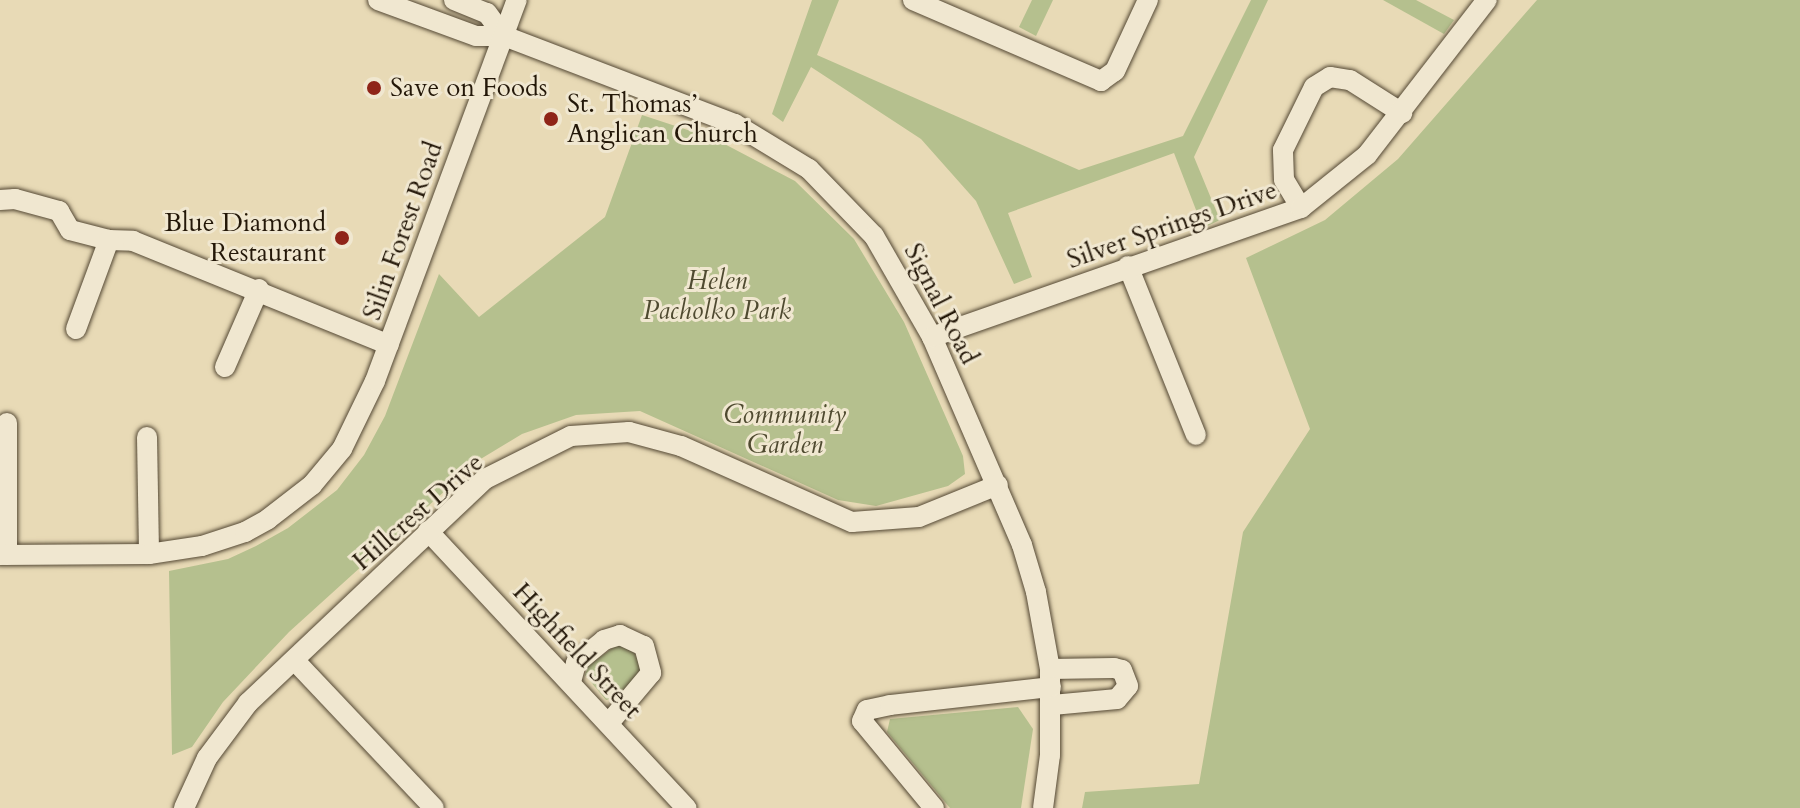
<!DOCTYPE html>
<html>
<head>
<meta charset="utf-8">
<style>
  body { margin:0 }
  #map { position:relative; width:1800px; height:808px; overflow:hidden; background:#e8dab6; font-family:Cardo,serif }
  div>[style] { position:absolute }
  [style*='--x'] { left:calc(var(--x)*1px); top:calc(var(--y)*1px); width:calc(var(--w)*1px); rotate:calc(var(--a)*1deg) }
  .green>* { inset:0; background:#b5c08e }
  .roads { filter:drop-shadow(0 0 2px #544834) drop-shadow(0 0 2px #544834) }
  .minor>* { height:20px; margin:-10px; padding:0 10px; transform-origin:10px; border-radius:10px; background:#f0e7d0 }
  .dots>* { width:22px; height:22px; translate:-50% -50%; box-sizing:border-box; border:4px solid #f0e7d0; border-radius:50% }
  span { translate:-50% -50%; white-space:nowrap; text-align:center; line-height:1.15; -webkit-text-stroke:6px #f0e7d0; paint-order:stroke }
  .poi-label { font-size:26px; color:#231708 }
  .left { translate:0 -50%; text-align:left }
  .right { translate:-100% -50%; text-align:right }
  .street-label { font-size:26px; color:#231708 }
  .park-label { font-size:26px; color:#4f4a30; font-style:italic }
</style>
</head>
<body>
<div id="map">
  <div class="green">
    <i style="clip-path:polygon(812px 0,839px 0,817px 55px,1079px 170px,1183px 136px,1251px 0,1268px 0,1194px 157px,1220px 220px,1203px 228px,1174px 153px,1008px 213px,1032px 277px,1014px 284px,976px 201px,921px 139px,811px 67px,783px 122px,772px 114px)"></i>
    <i style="clip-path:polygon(1032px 0,1053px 0,1036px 36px,1019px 27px)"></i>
    <i style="clip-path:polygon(1383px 0,1416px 0,1454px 20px,1444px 34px)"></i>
    <i style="clip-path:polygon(1537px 0,1800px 0,1800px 808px,1082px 808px,1085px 792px,1199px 784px,1243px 532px,1310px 429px,1246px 258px,1325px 220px,1398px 159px)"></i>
    <i style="clip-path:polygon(642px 115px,715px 139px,795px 181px,854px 239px,904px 322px,963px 456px,965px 474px,948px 486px,876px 506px,838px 500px,640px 411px,576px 415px,522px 434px,479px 460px,289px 632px,223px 702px,192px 747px,172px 755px,169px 571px,228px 559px,256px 546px,288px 528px,337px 490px,364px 455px,385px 416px,439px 274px,479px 317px,605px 217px)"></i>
    <i style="clip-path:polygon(618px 644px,633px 651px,643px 670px,618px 697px,606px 700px,585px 675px,588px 666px)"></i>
    <i style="clip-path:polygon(1018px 707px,1033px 729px,1021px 808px,950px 808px,887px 732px,890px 719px)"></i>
  </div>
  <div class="roads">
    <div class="minor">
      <i style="--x:378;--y:0;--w:104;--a:20.2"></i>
      <i style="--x:476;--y:36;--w:28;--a:0"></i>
      <i style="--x:504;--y:36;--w:247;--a:20.9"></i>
      <i style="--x:735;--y:124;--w:87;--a:31.3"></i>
      <i style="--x:809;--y:169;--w:93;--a:45.9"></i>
      <i style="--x:874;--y:236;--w:116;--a:60.1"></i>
      <i style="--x:932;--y:337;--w:227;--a:66.6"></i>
      <i style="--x:1022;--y:545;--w:49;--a:73.4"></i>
      <i style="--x:1036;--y:592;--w:78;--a:79.7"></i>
      <i style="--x:1050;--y:669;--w:86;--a:90"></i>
      <i style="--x:1050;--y:755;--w:53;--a:97.5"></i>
      <i style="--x:454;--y:0;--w:35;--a:22"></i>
      <i style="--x:487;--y:13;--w:29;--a:54"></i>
      <i style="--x:913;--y:0;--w:205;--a:23.3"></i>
      <i style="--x:1101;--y:81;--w:17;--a:-36"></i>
      <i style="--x:1115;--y:71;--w:78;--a:-65.1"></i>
      <i style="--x:0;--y:200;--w:15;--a:-4"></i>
      <i style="--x:15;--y:199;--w:46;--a:15.3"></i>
      <i style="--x:59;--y:211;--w:22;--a:60"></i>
      <i style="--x:70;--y:230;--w:40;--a:14.4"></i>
      <i style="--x:109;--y:240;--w:24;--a:2"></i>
      <i style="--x:133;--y:241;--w:276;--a:22.1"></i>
      <i style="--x:1301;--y:208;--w:33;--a:-121"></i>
      <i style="--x:1284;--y:180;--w:30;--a:-92"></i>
      <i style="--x:1283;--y:150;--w:70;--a:-63.8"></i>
      <i style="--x:1314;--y:87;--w:19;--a:-32"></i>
      <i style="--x:1330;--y:77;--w:20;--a:9"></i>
      <i style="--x:1350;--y:80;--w:62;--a:32.4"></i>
      <i style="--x:1128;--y:266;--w:182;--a:68.1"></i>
      <i style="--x:76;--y:329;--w:95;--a:-69.7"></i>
      <i style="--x:932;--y:337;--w:391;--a:-19.3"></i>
      <i style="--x:1301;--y:208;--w:85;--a:-38.8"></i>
      <i style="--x:1367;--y:155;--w:196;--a:-52.3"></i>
      <i style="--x:225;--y:367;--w:85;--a:-66.4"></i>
      <i style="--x:7;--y:423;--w:132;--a:90"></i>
      <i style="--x:147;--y:437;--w:117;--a:89"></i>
      <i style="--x:428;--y:531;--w:379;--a:47"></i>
      <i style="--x:0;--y:555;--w:149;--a:-0.4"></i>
      <i style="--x:149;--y:554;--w:54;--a:-8.6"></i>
      <i style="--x:202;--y:546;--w:45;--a:-18"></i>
      <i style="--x:245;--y:532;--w:26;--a:-29"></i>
      <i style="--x:268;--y:519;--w:56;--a:-37.7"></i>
      <i style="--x:312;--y:485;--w:47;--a:-50.2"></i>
      <i style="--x:342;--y:449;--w:76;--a:-64.1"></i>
      <i style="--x:375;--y:381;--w:407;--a:-69.6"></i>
      <i style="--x:295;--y:661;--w:202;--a:46.6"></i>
      <i style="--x:1050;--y:669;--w:64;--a:-0.9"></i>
      <i style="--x:1114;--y:668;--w:8;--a:14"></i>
      <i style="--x:1122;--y:670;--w:17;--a:69"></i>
      <i style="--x:1128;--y:686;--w:17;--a:130"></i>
      <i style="--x:1117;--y:699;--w:65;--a:174.7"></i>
      <i style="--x:571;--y:682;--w:20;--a:-75"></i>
      <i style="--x:576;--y:663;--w:36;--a:-39"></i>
      <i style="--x:604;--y:640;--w:17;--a:-17"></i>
      <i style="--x:620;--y:635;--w:26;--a:25"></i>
      <i style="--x:644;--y:646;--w:28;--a:75"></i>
      <i style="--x:651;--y:673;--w:65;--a:130"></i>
      <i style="--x:184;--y:808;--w:55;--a:-65.3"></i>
      <i style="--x:207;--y:758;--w:69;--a:-53.3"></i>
      <i style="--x:248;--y:703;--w:326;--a:-43.4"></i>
      <i style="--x:485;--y:479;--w:96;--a:-26.6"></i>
      <i style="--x:571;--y:436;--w:58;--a:-3.9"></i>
      <i style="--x:629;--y:432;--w:54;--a:15.1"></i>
      <i style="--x:681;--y:446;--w:187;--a:24"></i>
      <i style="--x:852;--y:522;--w:67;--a:-4.3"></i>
      <i style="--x:919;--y:517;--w:85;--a:-22.1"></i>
      <i style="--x:934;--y:808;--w:113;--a:-129.6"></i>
      <i style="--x:862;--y:721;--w:12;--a:-66"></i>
      <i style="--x:867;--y:710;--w:24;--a:-12"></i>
      <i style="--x:890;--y:705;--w:162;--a:-6.4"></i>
    </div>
  </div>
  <div class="dots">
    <i style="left:374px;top:88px;background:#8f2418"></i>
    <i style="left:551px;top:119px;background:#8f2418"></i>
    <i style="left:342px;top:238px;background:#8f2418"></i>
  </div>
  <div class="poi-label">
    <span class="left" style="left:390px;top:88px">Save on Foods</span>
    <span class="left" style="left:567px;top:119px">St. Thomas’<br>Anglican Church</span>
    <span class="right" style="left:326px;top:238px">Blue Diamond<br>Restaurant</span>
  </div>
  <div class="street-label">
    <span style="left:1172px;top:225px;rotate:-19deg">Silver Springs Drive</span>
    <span style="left:403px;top:231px;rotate:-70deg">Silin Forest Road</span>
    <span style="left:941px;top:304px;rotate:63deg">Signal Road</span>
    <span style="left:418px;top:512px;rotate:-41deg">Hillcrest Drive</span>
    <span style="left:577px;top:651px;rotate:47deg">Highfield Street</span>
  </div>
  <div class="park-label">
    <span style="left:717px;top:296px">Helen<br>Pacholko Park</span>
    <span style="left:785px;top:430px">Community<br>Garden</span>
  </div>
</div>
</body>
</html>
